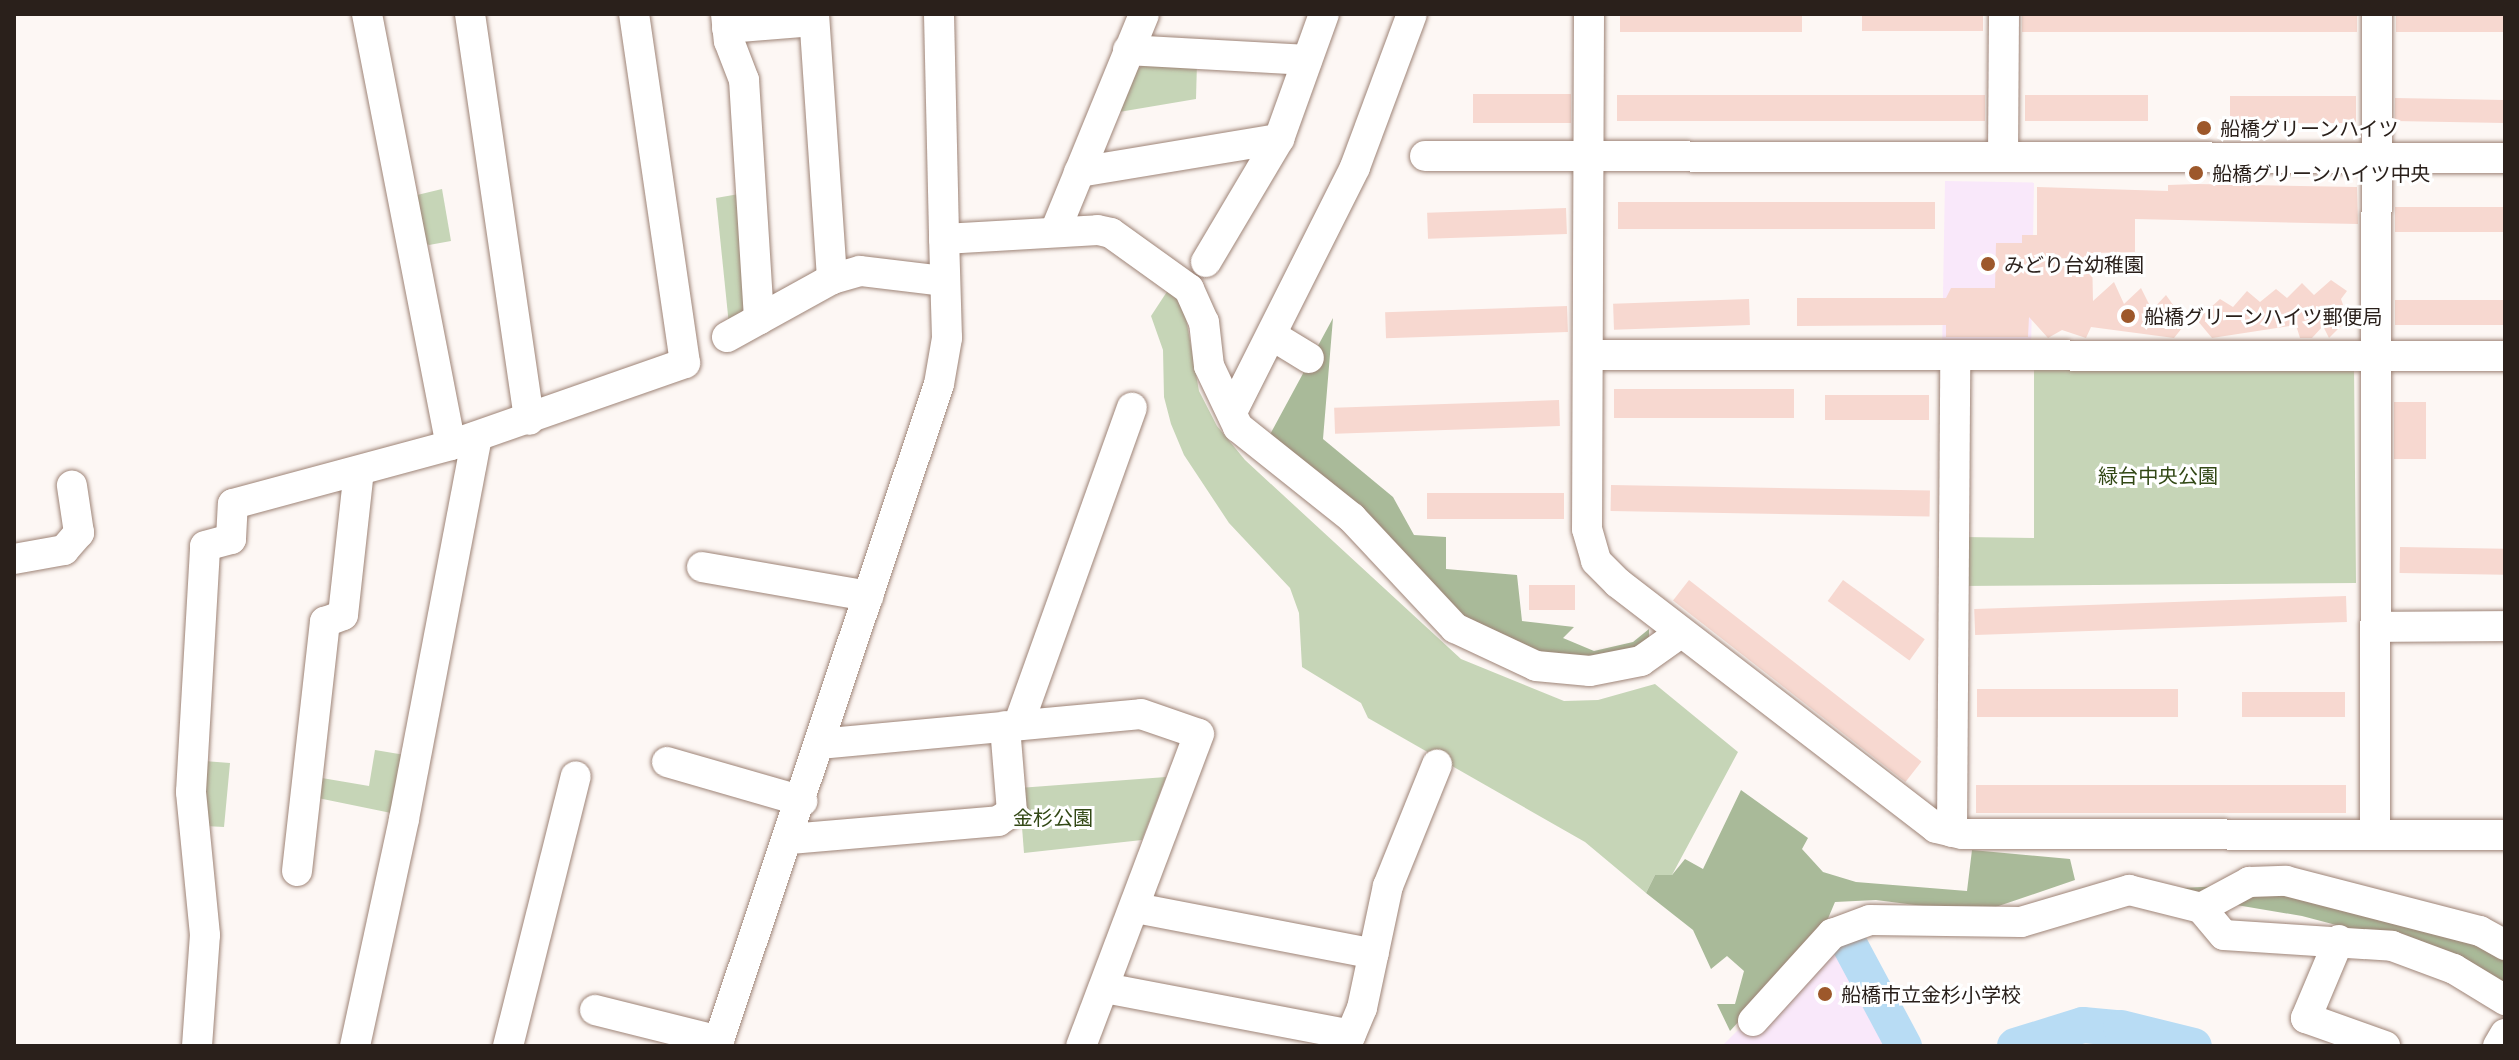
<!DOCTYPE html>
<html>
<head>
<meta charset="utf-8">
<style>
  body { margin:0 }
  #map { position:relative; width:2519px; height:1060px; overflow:hidden; background:#fdf7f4; font-family:Commissioner,"Noto Sans JP",sans-serif }
  div>[style] { position:absolute }
  [style*='--x'] { left:calc(var(--x)*1px); top:calc(var(--y)*1px); width:calc(var(--w)*1px); rotate:calc(var(--a)*1deg) }
  .education>* { inset:0; background:#f9e8fa; transform-origin:0 0 }
  .green>* { inset:0; background:#c6d5b7 }
  .forest>* { inset:0; background:#a9ba99 }
  .river>* { height:36px; margin:-18px; padding:0 18px; transform-origin:18px; border-radius:18px; background:#b8dcf4 }
  .building>* { inset:0; background:#f7d8d0; transform-origin:0 0 }
  .roads { filter:drop-shadow(0 0 2px #9e8477) drop-shadow(0 0 2px #9e8477) }
  .minor>* { height:30px; margin:-15px; padding:0 15px; transform-origin:15px; border-radius:15px; background:#fff }
  .dots>* { width:22px; height:22px; translate:-50% -50%; box-sizing:border-box; border:4px solid #fff; border-radius:50% }
  span { translate:-50% -50%; white-space:nowrap; text-align:center; line-height:1.15; -webkit-text-stroke:6px #fff; paint-order:stroke }
  .poi-label { font-size:20px; color:#2a201b }
  .left { translate:0 -50%; text-align:left }
  .park-label { font-size:20px; color:#324815 }
  .frame { position:absolute; inset:0; border:16px solid #2a201b; pointer-events:none }
</style>
</head>
<body>
<div id="map">
  <div class="education">
    <i style="left:1945px;top:181px;width:89px;height:165px;rotate:1deg"></i>
    <i style="clip-path:polygon(1840px 940px,1892px 1046px,1722px 1046px,1746px 1022px)"></i>
  </div>
  <div class="green">
    <i style="clip-path:polygon(1150px 59px,1197px 62px,1196px 99px,1119px 112px,1138px 69px)"></i>
    <i style="clip-path:polygon(442px 189px,451px 241px,429px 245px,421px 240px,413px 196px)"></i>
    <i style="clip-path:polygon(739px 194px,752px 306px,729px 325px,716px 198px)"></i>
    <i style="clip-path:polygon(1172px 284px,1184px 307px,1199px 391px,1217px 426px,1245px 460px,1461px 659px,1564px 701px,1598px 700px,1655px 684px,1738px 752px,1672px 875px,1655px 875px,1646px 893px,1585px 842px,1368px 718px,1361px 703px,1302px 667px,1299px 613px,1290px 588px,1229px 523px,1184px 455px,1171px 424px,1164px 397px,1163px 350px,1151px 316px)"></i>
    <i style="clip-path:polygon(2354px 364px,2356px 583px,1960px 586px,1963px 537px,2034px 538px,2034px 365px)"></i>
    <i style="clip-path:polygon(375px 750px,405px 755px,396px 814px,313px 797px,316px 777px,369px 786px)"></i>
    <i style="clip-path:polygon(204px 761px,230px 763px,224px 827px,205px 826px)"></i>
    <i style="clip-path:polygon(1166px 777px,1142px 840px,1024px 853px,1019px 788px)"></i>
  </div>
  <div class="forest">
    <i style="clip-path:polygon(1333px 318px,1323px 439px,1393px 497px,1414px 535px,1446px 537px,1446px 569px,1517px 575px,1522px 621px,1574px 627px,1563px 638px,1594px 651px,1633px 642px,1649px 629px,1649px 640px,1634px 655px,1569px 666px,1463px 619px,1267px 440px)"></i>
    <i style="clip-path:polygon(1741px 790px,1808px 838px,1802px 849px,1823px 872px,1856px 882px,1967px 891px,1972px 850px,2070px 859px,2075px 880px,1978px 913px,1876px 900px,1835px 902px,1824px 928px,1730px 1031px,1717px 1004px,1735px 1004px,1744px 971px,1727px 956px,1711px 969px,1693px 930px,1646px 893px,1655px 875px,1672px 875px,1685px 859px,1703px 869px)"></i>
    <i style="clip-path:polygon(2222px 886px,2283px 888px,2478px 941px,2505px 959px,2505px 990px,2393px 940px,2302px 916px,2201px 899px,2080px 893px)"></i>
  </div>
  <div class="river">
    <i style="--x:1846;--y:938;--w:123;--a:61.8"></i>
    <i style="--x:2015;--y:1046;--w:71;--a:-17.2"></i>
    <i style="--x:2083;--y:1025;--w:38;--a:5"></i>
    <i style="--x:2121;--y:1028;--w:75;--a:13.9"></i>
  </div>
  <div class="building">
    <i style="left:1620px;top:14px;width:182px;height:18px"></i>
    <i style="left:1862px;top:14px;width:121px;height:17px"></i>
    <i style="left:2022px;top:14px;width:335px;height:18px"></i>
    <i style="left:2396px;top:14px;width:109px;height:18px"></i>
    <i style="left:1473px;top:94px;width:98px;height:29px"></i>
    <i style="left:1985px;top:95px;width:26px;height:368px;rotate:90deg"></i>
    <i style="left:2025px;top:95px;width:123px;height:26px"></i>
    <i style="left:2230px;top:96px;width:126px;height:27px"></i>
    <i style="left:2395px;top:98px;width:110px;height:23px;rotate:1deg"></i>
    <i style="clip-path:polygon(2197px 184px,2357px 187px,2358px 224px,2135px 219px,2135px 252px,2092px 253px,2093px 301px,2114px 282px,2124px 304px,2141px 288px,2152px 310px,2166px 295px,2186px 323px,2174px 338px,2091px 327px,2086px 338px,2062px 330px,2048px 338px,2029px 317px,2028px 337px,1946px 337px,1946px 325px,1797px 326px,1797px 298px,1946px 298px,1951px 288px,1995px 288px,1996px 243px,2022px 243px,2022px 235px,2037px 235px,2037px 187px,2168px 191px,2168px 185px)"></i>
    <i style="left:1935px;top:202px;width:27px;height:317px;rotate:90deg"></i>
    <i style="left:2395px;top:207px;width:110px;height:25px"></i>
    <i style="left:1566px;top:208px;width:26px;height:139px;rotate:88deg"></i>
    <i style="clip-path:polygon(2331px 280px,2347px 291px,2341px 299px,2348px 319px,2329px 338px,2323px 326px,2312px 338px,2300px 338px,2296px 325px,2212px 338px,2197px 320px,2220px 299px,2233px 307px,2247px 291px,2260px 302px,2276px 289px,2287px 298px,2302px 283px,2314px 295px)"></i>
    <i style="left:1749px;top:299px;width:26px;height:136px;rotate:88deg"></i>
    <i style="left:2395px;top:300px;width:110px;height:25px"></i>
    <i style="left:1567px;top:306px;width:26px;height:182px;rotate:88deg"></i>
    <i style="left:1614px;top:389px;width:180px;height:29px"></i>
    <i style="left:1825px;top:395px;width:104px;height:25px"></i>
    <i style="left:1559px;top:400px;width:26px;height:225px;rotate:88deg"></i>
    <i style="left:2394px;top:402px;width:32px;height:57px"></i>
    <i style="left:1611px;top:485px;width:319px;height:26px;rotate:1deg"></i>
    <i style="left:1564px;top:493px;width:26px;height:137px;rotate:90deg"></i>
    <i style="left:2400px;top:547px;width:105px;height:26px;rotate:1deg"></i>
    <i style="left:1689px;top:580px;width:295px;height:26px;rotate:38deg"></i>
    <i style="left:1843px;top:580px;width:101px;height:26px;rotate:36deg"></i>
    <i style="left:1529px;top:585px;width:46px;height:25px"></i>
    <i style="left:2346px;top:596px;width:26px;height:372px;rotate:88deg"></i>
    <i style="left:2178px;top:689px;width:28px;height:201px;rotate:90deg"></i>
    <i style="left:2242px;top:692px;width:103px;height:25px"></i>
    <i style="left:2346px;top:785px;width:28px;height:370px;rotate:90deg"></i>
  </div>
  <div class="roads">
    <div class="minor">
      <i style="--x:367;--y:14;--w:439;--a:79"></i>
      <i style="--x:470;--y:14;--w:410;--a:81.7"></i>
      <i style="--x:726;--y:14;--w:27;--a:84"></i>
      <i style="--x:729;--y:41;--w:42;--a:69"></i>
      <i style="--x:744;--y:80;--w:240;--a:86.4"></i>
      <i style="--x:814;--y:14;--w:266;--a:86.1"></i>
      <i style="--x:939;--y:14;--w:225;--a:88.7"></i>
      <i style="--x:1589;--y:14;--w:515;--a:90.22"></i>
      <i style="--x:1587;--y:529;--w:33;--a:74"></i>
      <i style="--x:1596;--y:561;--w:31;--a:45"></i>
      <i style="--x:1618;--y:583;--w:401;--a:37.6"></i>
      <i style="--x:1936;--y:828;--w:27;--a:13"></i>
      <i style="--x:1962;--y:834;--w:543;--a:0.11"></i>
      <i style="--x:727;--y:28;--w:87;--a:-4.6"></i>
      <i style="--x:1128;--y:50;--w:179;--a:3.2"></i>
      <i style="--x:1425;--y:156;--w:1080;--a:0.11"></i>
      <i style="--x:2003;--y:157;--w:143;--a:-89.6"></i>
      <i style="--x:1079;--y:172;--w:203;--a:-9.4"></i>
      <i style="--x:1279;--y:139;--w:133;--a:-70.2"></i>
      <i style="--x:1056;--y:229;--w:232;--a:-67.7"></i>
      <i style="--x:1206;--y:262;--w:143;--a:-59.3"></i>
      <i style="--x:1273;--y:336;--w:42;--a:31.4"></i>
      <i style="--x:727;--y:337;--w:120;--a:-28.9"></i>
      <i style="--x:832;--y:279;--w:29;--a:-16"></i>
      <i style="--x:860;--y:271;--w:85;--a:6.8"></i>
      <i style="--x:1589;--y:355;--w:916;--a:0.06"></i>
      <i style="--x:1232;--y:412;--w:274;--a:-63.3"></i>
      <i style="--x:1355;--y:167;--w:163;--a:-69.6"></i>
      <i style="--x:14;--y:559;--w:51;--a:-10.2"></i>
      <i style="--x:64;--y:550;--w:23;--a:-49"></i>
      <i style="--x:79;--y:533;--w:48;--a:-98.5"></i>
      <i style="--x:702;--y:567;--w:169;--a:9.9"></i>
      <i style="--x:2375;--y:627;--w:130;--a:-0.4"></i>
      <i style="--x:1019;--y:723;--w:335;--a:-70.3"></i>
      <i style="--x:819;--y:744;--w:323;--a:-5.3"></i>
      <i style="--x:1141;--y:714;--w:61;--a:19"></i>
      <i style="--x:1199;--y:734;--w:334;--a:110.7"></i>
      <i style="--x:667;--y:762;--w:141;--a:16.1"></i>
      <i style="--x:1952;--y:832;--w:477;--a:-89.6"></i>
      <i style="--x:2375;--y:835;--w:821;--a:-89.86"></i>
      <i style="--x:790;--y:839;--w:209;--a:-4.9"></i>
      <i style="--x:998;--y:821;--w:17;--a:-33"></i>
      <i style="--x:1012;--y:812;--w:86;--a:-94.7"></i>
      <i style="--x:297;--y:871;--w:251;--a:-83.6"></i>
      <i style="--x:325;--y:622;--w:19;--a:-21"></i>
      <i style="--x:343;--y:615;--w:145;--a:-83.7"></i>
      <i style="--x:1136;--y:908;--w:242;--a:10.9"></i>
      <i style="--x:2201;--y:908;--w:55;--a:-28.4"></i>
      <i style="--x:2249;--y:882;--w:37;--a:-2"></i>
      <i style="--x:2286;--y:881;--w:200;--a:14.5"></i>
      <i style="--x:2480;--y:931;--w:29;--a:29"></i>
      <i style="--x:2339;--y:940;--w:85;--a:112.9"></i>
      <i style="--x:2306;--y:1018;--w:84;--a:19.5"></i>
      <i style="--x:1105;--y:988;--w:250;--a:10.8"></i>
      <i style="--x:595;--y:1010;--w:128;--a:14"></i>
      <i style="--x:1753;--y:1021;--w:118;--a:-47.8"></i>
      <i style="--x:1832;--y:934;--w:40;--a:-20.2"></i>
      <i style="--x:1870;--y:920;--w:151;--a:0.8"></i>
      <i style="--x:2021;--y:922;--w:113;--a:-16.5"></i>
      <i style="--x:2129;--y:890;--w:74;--a:14"></i>
      <i style="--x:2201;--y:908;--w:35;--a:50"></i>
      <i style="--x:2224;--y:935;--w:168;--a:3.7"></i>
      <i style="--x:2392;--y:946;--w:66;--a:20.4"></i>
      <i style="--x:2454;--y:969;--w:60;--a:31.3"></i>
      <i style="--x:197;--y:1046;--w:111;--a:-85.9"></i>
      <i style="--x:205;--y:935;--w:144;--a:-95.6"></i>
      <i style="--x:191;--y:792;--w:246;--a:-86.7"></i>
      <i style="--x:205;--y:546;--w:27;--a:-15"></i>
      <i style="--x:231;--y:539;--w:35;--a:-87"></i>
      <i style="--x:233;--y:504;--w:226;--a:-15.1"></i>
      <i style="--x:451;--y:445;--w:248;--a:-19.3"></i>
      <i style="--x:685;--y:363;--w:353;--a:-98.3"></i>
      <i style="--x:355;--y:1046;--w:232;--a:-77.8"></i>
      <i style="--x:404;--y:819;--w:389;--a:-79.2"></i>
      <i style="--x:508;--y:1046;--w:278;--a:-75.9"></i>
      <i style="--x:717;--y:1046;--w:698;--a:-71.46"></i>
      <i style="--x:939;--y:384;--w:47;--a:-80.1"></i>
      <i style="--x:947;--y:338;--w:99;--a:-91.7"></i>
      <i style="--x:944;--y:239;--w:154;--a:-3.3"></i>
      <i style="--x:1098;--y:230;--w:13;--a:13"></i>
      <i style="--x:1111;--y:233;--w:96;--a:35.7"></i>
      <i style="--x:1189;--y:289;--w:36;--a:66"></i>
      <i style="--x:1204;--y:322;--w:44;--a:83.5"></i>
      <i style="--x:1209;--y:366;--w:68;--a:64.6"></i>
      <i style="--x:1238;--y:427;--w:146;--a:38.6"></i>
      <i style="--x:1352;--y:518;--w:151;--a:46.9"></i>
      <i style="--x:1455;--y:628;--w:89;--a:25.1"></i>
      <i style="--x:1536;--y:666;--w:54;--a:5.3"></i>
      <i style="--x:1590;--y:671;--w:52;--a:-11.1"></i>
      <i style="--x:1641;--y:661;--w:47;--a:-35.4"></i>
      <i style="--x:1346;--y:1046;--w:41;--a:-67.2"></i>
      <i style="--x:1362;--y:1008;--w:125;--a:-78"></i>
      <i style="--x:1388;--y:886;--w:131;--a:-68"></i>
      <i style="--x:2498;--y:1046;--w:14;--a:-60"></i>
    </div>
  </div>
  <div class="dots">
    <i style="left:2204px;top:128px;background:#9d582b"></i>
    <i style="left:2196px;top:173px;background:#9d582b"></i>
    <i style="left:1988px;top:264px;background:#9d582b"></i>
    <i style="left:2128px;top:316px;background:#9d582b"></i>
    <i style="left:1825px;top:994px;background:#9d582b"></i>
  </div>
  <div class="poi-label">
    <span class="left" style="left:2220px;top:128px">船橋グリーンハイツ</span>
    <span class="left" style="left:2212px;top:173px">船橋グリーンハイツ中央</span>
    <span class="left" style="left:2004px;top:264px">みどり台幼稚園</span>
    <span class="left" style="left:2144px;top:316px">船橋グリーンハイツ郵便局</span>
    <span class="left" style="left:1841px;top:994px">船橋市立金杉小学校</span>
  </div>
  <div class="park-label">
    <span style="left:2158px;top:475px">緑台中央公園</span>
    <span style="left:1053px;top:817px">金杉公園</span>
  </div>
  <div class="frame"></div>
</div>
</body>
</html>
